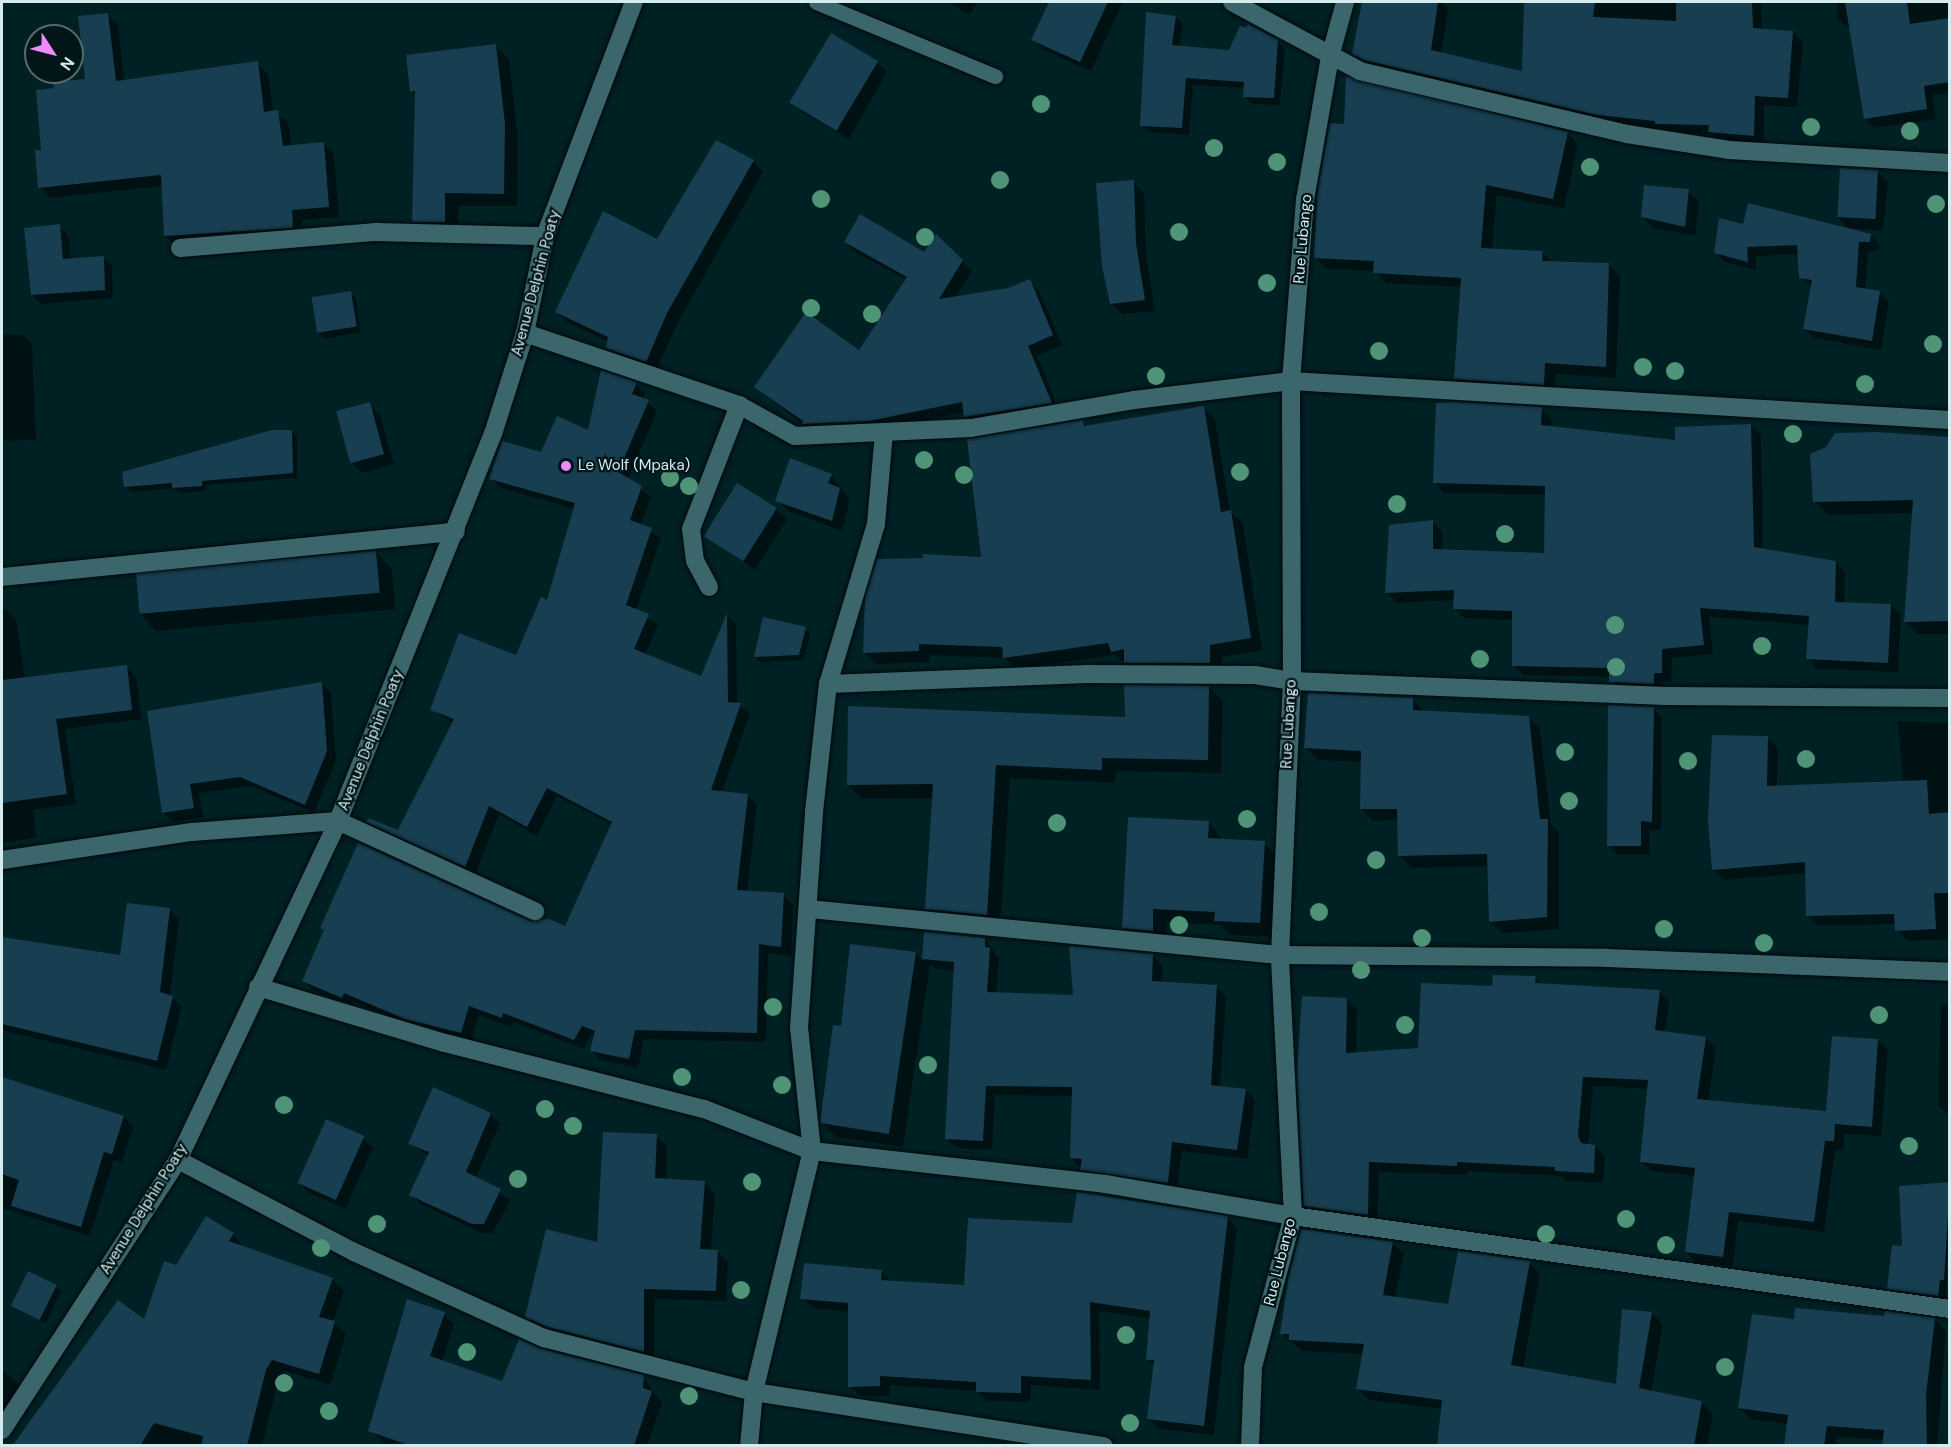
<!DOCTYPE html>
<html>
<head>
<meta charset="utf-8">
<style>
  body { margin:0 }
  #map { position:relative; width:1951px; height:1447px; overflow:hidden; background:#002124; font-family:"DM Sans",sans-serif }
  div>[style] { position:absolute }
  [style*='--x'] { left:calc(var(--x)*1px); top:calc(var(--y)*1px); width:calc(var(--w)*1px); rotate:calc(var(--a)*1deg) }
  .shadow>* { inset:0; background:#0007 }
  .building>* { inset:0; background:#173f51; transform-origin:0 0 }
  .roads { filter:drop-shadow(0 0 2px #00090c) drop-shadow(0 0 2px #00090c) }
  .lane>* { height:15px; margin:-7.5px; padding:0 7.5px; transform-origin:7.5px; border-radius:7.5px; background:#3b666b }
  .street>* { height:18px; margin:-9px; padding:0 9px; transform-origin:9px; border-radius:9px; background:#3b666b }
  .trees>* { width:18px; height:18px; margin:-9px; border-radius:50%; background:#509478 }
  .dots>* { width:16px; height:16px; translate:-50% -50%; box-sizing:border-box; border:3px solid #021619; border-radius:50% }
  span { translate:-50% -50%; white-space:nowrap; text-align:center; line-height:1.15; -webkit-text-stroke:4.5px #021619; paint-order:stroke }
  .street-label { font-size:15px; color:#d5ebee }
  .poi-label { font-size:15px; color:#d5ebee }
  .left { translate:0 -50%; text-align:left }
  .frame { position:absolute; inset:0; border:3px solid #d5ebee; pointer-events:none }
  .north { position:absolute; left:24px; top:24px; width:60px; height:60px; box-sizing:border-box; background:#021619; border:2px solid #566b6e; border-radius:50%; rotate:126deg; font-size:16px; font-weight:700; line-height:24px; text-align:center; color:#d5ebee }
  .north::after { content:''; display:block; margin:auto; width:21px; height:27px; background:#ed8cf9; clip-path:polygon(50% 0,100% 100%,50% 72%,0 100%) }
</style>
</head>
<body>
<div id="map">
  <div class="shadow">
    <i style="clip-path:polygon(948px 2px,978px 2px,969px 15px)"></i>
    <i style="clip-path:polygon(1051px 2px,1123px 2px,1091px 71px,1044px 50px,1033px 40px)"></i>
    <i style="clip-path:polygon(1363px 2px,1441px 2px,1448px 8px,1441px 54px,1523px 73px,1525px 2px,1761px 2px,1762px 30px,1793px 32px,1803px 42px,1797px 107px,1764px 105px,1764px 145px,1720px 142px,1712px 134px,1666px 133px,1608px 125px,1364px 64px,1354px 54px)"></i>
    <i style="clip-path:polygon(1837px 2px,1950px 2px,1950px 93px,1932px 95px,1936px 119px,1875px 128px,1865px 119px,1851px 29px,1837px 20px)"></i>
    <i style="clip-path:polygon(107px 14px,118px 25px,124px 81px,257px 63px,268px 74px,273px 112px,288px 122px,292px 146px,323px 143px,334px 154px,339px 217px,302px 220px,303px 238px,176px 246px,165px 236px,163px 186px,50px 198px,40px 187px,55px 89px,87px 81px)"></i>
    <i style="clip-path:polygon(1176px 17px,1183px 24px,1179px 47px,1230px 51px,1277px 41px,1285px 48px,1280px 105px,1252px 104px,1245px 97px,1245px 88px,1193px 85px,1189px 135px,1148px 132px,1141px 125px)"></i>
    <i style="clip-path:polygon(495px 46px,509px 59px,518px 138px,517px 206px,458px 206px,458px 235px,427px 234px,414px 221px,416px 96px,411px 91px)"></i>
    <i style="clip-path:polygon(877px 62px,887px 72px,849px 139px,802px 112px,791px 102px)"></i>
    <i style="clip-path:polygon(1567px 133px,1578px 144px,1564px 209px,1497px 195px,1492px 250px,1542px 252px,1552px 263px,1608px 265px,1620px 276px,1616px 378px,1556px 374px,1554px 395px,1466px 390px,1455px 379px,1462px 287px,1386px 283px,1374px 271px,1327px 269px,1316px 258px)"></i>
    <i style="clip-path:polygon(753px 161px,763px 172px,677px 324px,656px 371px,618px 359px,607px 348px,609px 342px,567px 322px,557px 312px,658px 241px)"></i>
    <i style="clip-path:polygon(1877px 172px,1888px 182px,1883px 231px,1848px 228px,1837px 217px)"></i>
    <i style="clip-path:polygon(1133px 182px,1144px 193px,1146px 255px,1155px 311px,1122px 314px,1111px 303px)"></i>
    <i style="clip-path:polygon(1688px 191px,1699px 202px,1695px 236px,1653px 228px,1643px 217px)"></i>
    <i style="clip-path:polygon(59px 226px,68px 235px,71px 260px,103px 257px,112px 266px,113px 298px,41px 304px,32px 295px)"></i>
    <i style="clip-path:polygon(1745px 226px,1870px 235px,1879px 244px,1879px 251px,1868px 251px,1865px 290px,1880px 293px,1889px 302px,1881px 350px,1814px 338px,1805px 329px,1812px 287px,1801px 277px,1799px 254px,1756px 256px,1756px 270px,1725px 262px,1716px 253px)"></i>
    <i style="clip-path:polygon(936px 236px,972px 271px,955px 298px,1008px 290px,1029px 281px,1039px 291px,1062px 345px,1037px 356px,1060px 412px,975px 426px,965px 412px,879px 430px,813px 433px,756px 387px,860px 353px,907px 280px,855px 252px,845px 242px,925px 254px)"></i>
    <i style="clip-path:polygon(351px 293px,356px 298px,361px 332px,325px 339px,320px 334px)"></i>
    <i style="clip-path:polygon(21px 334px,32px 344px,36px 440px,2px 441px,2px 335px)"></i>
    <i style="clip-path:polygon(636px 384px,645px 393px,643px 399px,657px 411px,628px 479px,651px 497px,641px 525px,661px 538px,636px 611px,658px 625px,645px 655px,702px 678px,728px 616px,736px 625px,737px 704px,750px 714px,722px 792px,748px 795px,757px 805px,747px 892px,783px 895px,793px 904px,791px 956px,768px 953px,766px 1042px,644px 1039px,638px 1068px,601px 1060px,592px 1051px,595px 1036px,591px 1034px,584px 1049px,513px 1022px,511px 1027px,479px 1015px,471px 1042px,416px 1028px,354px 1002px,351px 1007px,313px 990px,303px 980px,325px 931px,321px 927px,530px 923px,566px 928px,612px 825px,557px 796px,537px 836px,499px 814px,475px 875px,378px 831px,368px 821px,399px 832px,453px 723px,432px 710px,517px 657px,548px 602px,575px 509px,501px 488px,491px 479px,589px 432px)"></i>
    <i style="clip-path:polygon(369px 404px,380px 415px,394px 464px,362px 473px,351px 462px)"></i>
    <i style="clip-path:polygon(1203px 407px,1215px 419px,1230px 512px,1243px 523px,1262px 650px,1222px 657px,1221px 675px,1138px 674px,1115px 655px,1016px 669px,1005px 658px,930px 655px,930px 662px,876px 664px,865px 652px,983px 558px,1083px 422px,1088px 427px)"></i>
    <i style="clip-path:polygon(1542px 409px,1552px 419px,1551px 428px,1676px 442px,1751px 425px,1761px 435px,1763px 550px,1835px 562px,1845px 572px,1844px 604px,1891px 605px,1901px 615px,1898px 672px,1818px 669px,1808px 659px,1810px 625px,1709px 617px,1713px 654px,1672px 658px,1671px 682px,1663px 682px,1663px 694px,1620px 692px,1611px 677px,1523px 675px,1513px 665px,1514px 620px,1464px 618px,1454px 608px,1455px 600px,1397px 603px,1387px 593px,1432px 522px,1442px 532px,1442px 551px,1545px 555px,1547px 495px,1445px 493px,1435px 483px)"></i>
    <i style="clip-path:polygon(292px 431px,297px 436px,297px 478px,206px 485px,207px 491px,179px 493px,174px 488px,131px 492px,126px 486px)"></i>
    <i style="clip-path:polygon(1950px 439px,1950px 634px,1918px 634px,1905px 621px,1913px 513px,1828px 515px,1815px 501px)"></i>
    <i style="clip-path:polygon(831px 475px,850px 500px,842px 531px,788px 511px,777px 500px)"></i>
    <i style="clip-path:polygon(776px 509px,787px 519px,755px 570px,706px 536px)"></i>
    <i style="clip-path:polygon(376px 553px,392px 569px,395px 609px,156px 631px,140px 614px)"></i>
    <i style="clip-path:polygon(6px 609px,16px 620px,25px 679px,126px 667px,136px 677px,142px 719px,65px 729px,76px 804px,33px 810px,36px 838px,2px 843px,2px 610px)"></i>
    <i style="clip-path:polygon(805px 629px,810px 634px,804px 660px,760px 662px,755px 657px)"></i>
    <i style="clip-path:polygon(321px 683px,331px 693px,336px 761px,314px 813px,251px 786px,199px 793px,203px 817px,173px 822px,163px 813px,149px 713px)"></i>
    <i style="clip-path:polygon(1209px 687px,1223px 701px,1221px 773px,1116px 771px,1115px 783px,1010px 778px,1000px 928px,941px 922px,927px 908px,934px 798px,862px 799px,848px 785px,1127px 719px)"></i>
    <i style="clip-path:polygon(1412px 699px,1425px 712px,1528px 717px,1540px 729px,1551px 824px,1559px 832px,1559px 929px,1502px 933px,1490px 921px,1489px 866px,1412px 868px,1399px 856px,1398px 820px,1373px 821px,1361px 808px,1363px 762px,1318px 760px,1306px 748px)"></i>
    <i style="clip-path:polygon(1653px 708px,1662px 718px,1661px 830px,1649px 830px,1650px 855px,1618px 855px,1609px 846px)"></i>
    <i style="clip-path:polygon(1898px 721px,1950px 723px,1950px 939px,1907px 941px,1897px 930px,1896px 924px,1818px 926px,1808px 916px,1806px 873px,1724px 880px,1714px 870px,1768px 738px,1778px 748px,1777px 788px,1903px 782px)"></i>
    <i style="clip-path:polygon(1209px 822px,1223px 841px,1264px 843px,1279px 857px,1274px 937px,1230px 935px,1220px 925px,1167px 922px,1166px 945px,1138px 942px,1124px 928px)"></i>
    <i style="clip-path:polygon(170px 910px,179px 919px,170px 996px,182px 1006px,166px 1070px,2px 1030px,2px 938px,121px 957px)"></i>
    <i style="clip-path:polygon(925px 933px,985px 939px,999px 959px,996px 994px,1075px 997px,1152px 955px,1162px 965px,1162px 983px,1216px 986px,1226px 996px,1220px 1087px,1246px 1090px,1255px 1100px,1247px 1159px,1182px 1151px,1177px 1192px,1092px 1179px,1071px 1158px,1073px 1096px,995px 1095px,992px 1150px,956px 1148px,946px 1138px,955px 971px,934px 968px,930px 964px,903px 1147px,836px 1137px,822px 1123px,842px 1028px,915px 953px,924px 962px)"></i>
    <i style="clip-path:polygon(1535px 978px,1542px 985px,1659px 991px,1669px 1001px,1665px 1033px,1705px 1038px,1716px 1048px,1708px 1102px,1828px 1112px,1878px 1040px,1888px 1050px,1881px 1136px,1845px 1134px,1843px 1151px,1835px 1150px,1824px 1232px,1738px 1221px,1733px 1266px,1696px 1262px,1686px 1252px,1695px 1176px,1651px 1171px,1641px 1161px,1649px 1089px,1593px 1086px,1588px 1145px,1595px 1146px,1605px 1156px,1603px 1183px,1566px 1181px,1561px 1176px,1467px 1171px,1467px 1175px,1379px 1172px,1377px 1224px,1315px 1216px,1305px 1206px,1347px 999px,1357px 1009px,1356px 1054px,1420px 1049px,1494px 987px)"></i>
    <i style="clip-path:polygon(1941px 1004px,1950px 1005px,1950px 1116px,1938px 1106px)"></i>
    <i style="clip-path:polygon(2px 1079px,124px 1117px,133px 1127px,122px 1163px,114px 1160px,90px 1236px,2px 1208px)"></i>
    <i style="clip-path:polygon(490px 1114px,500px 1123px,476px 1178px,510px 1200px,493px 1233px,482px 1233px,420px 1204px,411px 1194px,429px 1157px,410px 1143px)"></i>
    <i style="clip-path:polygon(656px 1136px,667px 1146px,666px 1180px,705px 1182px,715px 1193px,711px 1251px,717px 1251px,728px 1262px,726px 1301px,655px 1299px,654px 1362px,537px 1327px,526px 1316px,599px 1244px)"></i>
    <i style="clip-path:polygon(363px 1138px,373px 1148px,345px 1209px,308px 1192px,298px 1182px)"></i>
    <i style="clip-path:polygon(1950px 1183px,1946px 1304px,1898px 1297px,1889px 1288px,1904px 1248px)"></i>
    <i style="clip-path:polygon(206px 1218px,233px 1234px,244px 1248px,332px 1279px,344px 1291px,333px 1322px,346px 1334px,331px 1385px,284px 1371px,278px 1382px,262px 1446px,16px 1446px,145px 1322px)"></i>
    <i style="clip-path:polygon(1227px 1218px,1237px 1228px,1214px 1435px,1159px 1429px,1149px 1419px,1155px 1367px,1147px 1359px,1151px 1319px,1099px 1311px,1100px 1390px,1031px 1385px,1030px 1402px,987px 1401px,977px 1391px,890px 1385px,889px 1396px,860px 1396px,850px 1386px,850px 1312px,812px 1308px,802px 1298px,881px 1271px,891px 1281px,965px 1286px,1073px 1225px)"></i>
    <i style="clip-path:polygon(1393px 1243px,1404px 1254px,1395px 1298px,1450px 1305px,1529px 1262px,1540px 1274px,1523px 1369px,1617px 1386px,1652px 1313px,1663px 1325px,1651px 1392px,1701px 1402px,1713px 1414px,1707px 1446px,1438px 1446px,1443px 1409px,1369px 1400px,1358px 1389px,1364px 1354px,1302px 1351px,1282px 1333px)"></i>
    <i style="clip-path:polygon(56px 1286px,61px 1291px,46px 1323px,13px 1306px)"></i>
    <i style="clip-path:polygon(407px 1301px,444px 1314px,454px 1324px,442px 1361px,503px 1382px,643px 1377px,662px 1403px,647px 1446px,384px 1443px,373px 1432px,398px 1343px,394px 1339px)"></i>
    <i style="clip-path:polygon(1935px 1320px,1946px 1331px,1937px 1446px,1884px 1446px,1884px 1440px,1837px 1437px,1836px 1446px,1786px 1446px,1788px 1424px,1751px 1419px,1740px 1408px,1796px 1321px)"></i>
    <i style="clip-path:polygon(2px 1370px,22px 1387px,2px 1431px)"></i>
  </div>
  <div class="building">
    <i style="clip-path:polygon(1049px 2px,1108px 2px,1080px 62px,1031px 40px)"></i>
    <i style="clip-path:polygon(1362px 2px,1438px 2px,1431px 50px,1522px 71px,1524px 2px,1595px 2px,1593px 17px,1676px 21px,1676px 2px,1752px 2px,1753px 28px,1793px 31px,1788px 98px,1755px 96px,1754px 136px,1708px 132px,1709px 125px,1655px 124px,1655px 121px,1597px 115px,1364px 60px,1352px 54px)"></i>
    <i style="clip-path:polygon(1845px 2px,1907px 2px,1910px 24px,1950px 18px,1950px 82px,1924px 86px,1927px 109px,1864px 119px)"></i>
    <i style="clip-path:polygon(1146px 12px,1176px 16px,1172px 45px,1229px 50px,1240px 26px,1246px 28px,1248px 24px,1278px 40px,1274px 98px,1243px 97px,1244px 82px,1186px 78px,1182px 128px,1140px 126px)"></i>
    <i style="clip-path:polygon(108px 13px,116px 81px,258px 61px,264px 112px,278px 110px,283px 146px,324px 142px,329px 207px,292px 210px,293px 228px,164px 236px,161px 175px,38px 188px,35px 150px,41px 150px,36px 90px,54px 88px,53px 82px,85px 79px,78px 16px)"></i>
    <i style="left:831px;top:33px;width:55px;height:81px;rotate:31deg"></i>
    <i style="clip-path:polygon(496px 44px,505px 124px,504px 194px,445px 193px,445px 222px,412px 222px,415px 91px,410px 92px,406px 55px)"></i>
    <i style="clip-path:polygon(1346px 76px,1568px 132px,1553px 199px,1486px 185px,1481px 248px,1543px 251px,1542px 261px,1609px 263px,1606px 367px,1545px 363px,1544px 385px,1454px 379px,1461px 278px,1373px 273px,1374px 261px,1314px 258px,1318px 189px,1330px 123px,1344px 124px)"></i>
    <i style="clip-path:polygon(716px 140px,754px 160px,667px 313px,646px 362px,606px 348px,608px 337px,555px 312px,603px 211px,657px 239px)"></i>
    <i style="left:1840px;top:168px;width:38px;height:49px;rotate:3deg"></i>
    <i style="clip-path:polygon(1134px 180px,1136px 243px,1145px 300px,1110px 304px,1102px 266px,1096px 183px)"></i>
    <i style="clip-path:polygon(1644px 185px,1689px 189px,1685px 227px,1641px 217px)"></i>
    <i style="clip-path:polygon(1748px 203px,1871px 234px,1870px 242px,1859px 242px,1856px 287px,1880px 291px,1872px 341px,1803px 329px,1812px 280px,1799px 278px,1797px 245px,1747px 247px,1748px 262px,1714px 253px,1719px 218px,1743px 224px)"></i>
    <i style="clip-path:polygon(860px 214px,924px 252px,936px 234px,963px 260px,939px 299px,1008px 288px,1030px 279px,1053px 335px,1028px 346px,1052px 403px,964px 417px,962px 402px,869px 421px,802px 424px,803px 421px,754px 387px,806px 312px,859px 350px,907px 277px,844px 242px)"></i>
    <i style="clip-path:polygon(60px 224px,63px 259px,104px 256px,105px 290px,31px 295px,24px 228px)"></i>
    <i style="left:351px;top:291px;width:36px;height:40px;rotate:81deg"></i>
    <i style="clip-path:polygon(601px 370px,637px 382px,632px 394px,649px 400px,618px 472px,642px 486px,630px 520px,652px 528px,626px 605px,649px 614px,634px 649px,701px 676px,727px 613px,728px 702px,741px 703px,711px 790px,748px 794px,737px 890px,784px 893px,781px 947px,759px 944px,757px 1033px,635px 1030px,629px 1059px,590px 1051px,595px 1031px,582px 1026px,574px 1040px,503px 1013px,502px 1018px,469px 1006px,461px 1033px,405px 1019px,344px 993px,342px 998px,302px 981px,324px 930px,320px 928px,358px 843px,530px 921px,549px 919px,565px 926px,612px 822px,547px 788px,527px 827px,489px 806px,465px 867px,366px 822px,368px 818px,398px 830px,454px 719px,430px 710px,459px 633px,516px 655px,541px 597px,547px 600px,575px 503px,489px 479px,502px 441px,541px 452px,557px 416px,588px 430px)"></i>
    <i style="left:370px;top:402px;width:54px;height:35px;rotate:75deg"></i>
    <i style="clip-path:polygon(1452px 402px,1542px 407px,1541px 425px,1675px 440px,1675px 427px,1751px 424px,1754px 547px,1836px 561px,1835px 602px,1891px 604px,1888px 663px,1806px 659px,1809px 616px,1700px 608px,1704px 645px,1662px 649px,1662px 673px,1654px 673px,1654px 684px,1609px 682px,1609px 668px,1512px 666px,1512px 611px,1453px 609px,1454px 590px,1385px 593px,1389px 525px,1433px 520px,1433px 549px,1544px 553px,1545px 486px,1433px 483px,1436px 403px)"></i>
    <i style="clip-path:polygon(1204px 406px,1221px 512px,1231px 510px,1251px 638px,1210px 645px,1210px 663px,1124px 663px,1124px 649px,1111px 652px,1108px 643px,1003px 658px,1002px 647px,919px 644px,919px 651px,863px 653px,865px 598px,877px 559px,923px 558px,923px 554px,981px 557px,967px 439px,1083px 420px,1084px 426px)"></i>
    <i style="clip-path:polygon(272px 430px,292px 430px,293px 473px,202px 481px,202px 486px,172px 488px,172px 483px,124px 487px,122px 472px)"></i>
    <i style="clip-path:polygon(1877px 432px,1950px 437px,1950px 621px,1904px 622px,1913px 500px,1813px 502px,1810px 454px,1826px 447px,1835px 433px)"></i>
    <i style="clip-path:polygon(790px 458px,832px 474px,828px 483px,840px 488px,832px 521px,775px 501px)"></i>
    <i style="left:737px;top:483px;width:47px;height:63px;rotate:32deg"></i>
    <i style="left:376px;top:551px;width:42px;height:241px;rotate:85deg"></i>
    <i style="clip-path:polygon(763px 617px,806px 627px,799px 655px,754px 657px)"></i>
    <i style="clip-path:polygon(127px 665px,132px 710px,56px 719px,67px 794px,2px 803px,2px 680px)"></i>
    <i style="clip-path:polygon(322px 682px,327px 751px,305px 805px,240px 777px,190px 784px,194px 808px,162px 813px,147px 711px)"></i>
    <i style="clip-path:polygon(1124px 685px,1209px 686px,1208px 760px,1102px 758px,1102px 770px,996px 765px,987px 915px,925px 909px,933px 784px,847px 785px,848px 706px,1125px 717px)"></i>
    <i style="clip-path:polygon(1308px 693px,1413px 698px,1413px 710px,1529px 716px,1540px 819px,1548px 819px,1547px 917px,1489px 922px,1487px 854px,1398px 856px,1397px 809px,1360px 809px,1361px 751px,1304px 748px)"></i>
    <i style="clip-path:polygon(1608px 705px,1654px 707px,1652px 822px,1641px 821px,1641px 846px,1607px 846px)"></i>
    <i style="clip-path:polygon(1712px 735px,1768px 736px,1767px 786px,1927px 780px,1929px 814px,1950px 812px,1950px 893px,1934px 893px,1936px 929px,1895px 931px,1894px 914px,1806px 916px,1805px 862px,1712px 870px,1708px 821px)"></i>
    <i style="clip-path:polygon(1128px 817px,1209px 821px,1208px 838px,1265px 841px,1260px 923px,1214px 921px,1215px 912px,1153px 909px,1153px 931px,1122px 928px)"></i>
    <i style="clip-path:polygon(127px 903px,170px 908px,160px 992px,173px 996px,157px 1061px,2px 1024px,2px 937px,120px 955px)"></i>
    <i style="clip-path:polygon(924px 932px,985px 938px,985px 947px,990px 948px,987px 992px,1073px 995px,1069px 946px,1153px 954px,1152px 981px,1217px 985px,1211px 1085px,1246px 1089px,1237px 1150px,1172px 1142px,1168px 1183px,1080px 1170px,1082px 1159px,1070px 1158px,1072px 1087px,986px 1086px,983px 1141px,945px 1139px,954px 962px,922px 959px)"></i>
    <i style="clip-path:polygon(850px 944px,916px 952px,889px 1134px,820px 1123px,833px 1025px,841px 1026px)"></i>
    <i style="clip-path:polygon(1493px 975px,1536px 976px,1535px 983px,1660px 990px,1655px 1030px,1706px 1037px,1697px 1099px,1826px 1111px,1832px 1036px,1878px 1039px,1872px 1127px,1835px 1124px,1834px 1141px,1825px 1141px,1814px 1222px,1729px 1212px,1723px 1257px,1685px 1252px,1695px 1168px,1640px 1162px,1648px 1080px,1583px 1077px,1578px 1136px,1581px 1143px,1595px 1145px,1594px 1173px,1555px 1171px,1555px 1167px,1457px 1162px,1457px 1166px,1369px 1162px,1368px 1215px,1304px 1206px,1297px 1073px,1302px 996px,1347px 998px,1346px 1053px,1418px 1048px,1421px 983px,1492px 986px)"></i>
    <i style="clip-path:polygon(2px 1077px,124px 1116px,112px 1154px,104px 1152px,81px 1227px,11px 1206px,19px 1180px,2px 1174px)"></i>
    <i style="clip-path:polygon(433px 1087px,491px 1113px,466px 1172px,501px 1189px,484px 1224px,472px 1224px,409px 1195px,429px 1152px,408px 1144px)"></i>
    <i style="left:326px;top:1119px;width:42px;height:70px;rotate:24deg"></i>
    <i style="clip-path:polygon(603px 1132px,657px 1134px,655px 1178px,705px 1181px,700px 1249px,718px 1250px,716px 1291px,644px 1289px,644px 1352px,548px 1327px,525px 1317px,546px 1229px,597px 1242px)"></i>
    <i style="clip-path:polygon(1950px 1182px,1944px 1280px,1940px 1280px,1938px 1296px,1887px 1289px,1892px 1245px,1902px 1246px,1899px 1186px)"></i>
    <i style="clip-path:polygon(1077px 1192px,1228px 1216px,1204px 1426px,1147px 1419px,1154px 1360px,1146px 1360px,1150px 1311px,1090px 1302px,1091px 1380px,1021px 1376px,1021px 1393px,976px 1392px,976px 1382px,880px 1376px,880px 1386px,848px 1387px,848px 1303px,800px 1299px,804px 1263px,882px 1270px,881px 1280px,964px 1285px,968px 1218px,1072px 1223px)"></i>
    <i style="clip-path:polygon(206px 1216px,234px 1233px,229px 1241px,333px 1278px,319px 1317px,335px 1321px,319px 1374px,272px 1360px,266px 1370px,247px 1446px,201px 1446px,203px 1436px,154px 1423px,140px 1446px,12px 1446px,118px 1300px,144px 1319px,164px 1261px,176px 1265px)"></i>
    <i style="clip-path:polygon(1301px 1229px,1393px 1242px,1383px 1295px,1448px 1304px,1458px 1251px,1530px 1261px,1511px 1365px,1616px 1384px,1622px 1309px,1652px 1312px,1639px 1388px,1702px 1401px,1694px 1446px,1437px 1446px,1442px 1400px,1356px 1389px,1364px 1344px,1289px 1340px,1289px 1334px,1280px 1334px,1288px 1280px)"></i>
    <i style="left:28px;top:1271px;width:32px;height:39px;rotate:26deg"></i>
    <i style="clip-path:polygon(407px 1299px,445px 1312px,430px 1356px,502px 1381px,519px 1339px,541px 1349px,644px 1375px,643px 1388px,652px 1391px,634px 1446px,411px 1446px,368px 1431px)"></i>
    <i style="clip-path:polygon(1795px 1308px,1884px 1316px,1885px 1311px,1935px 1318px,1926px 1395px,1927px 1446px,1882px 1446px,1884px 1430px,1827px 1426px,1824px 1446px,1784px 1446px,1788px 1415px,1738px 1408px,1752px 1314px,1794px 1319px)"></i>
  </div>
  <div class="roads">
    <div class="lane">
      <i style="--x:816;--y:2;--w:194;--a:22.5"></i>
    </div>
    <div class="street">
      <i style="--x:1232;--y:2;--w:145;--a:28.3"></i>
      <i style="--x:1360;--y:71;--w:274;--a:13.3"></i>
      <i style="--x:1627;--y:134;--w:103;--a:8.9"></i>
      <i style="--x:1729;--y:150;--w:221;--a:3.4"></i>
      <i style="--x:180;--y:248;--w:197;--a:-4.7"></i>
      <i style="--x:376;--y:232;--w:169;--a:1.4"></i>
      <i style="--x:525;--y:333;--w:226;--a:18.6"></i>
      <i style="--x:739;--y:405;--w:64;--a:29"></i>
      <i style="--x:795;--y:436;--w:176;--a:-2.6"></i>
      <i style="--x:971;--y:428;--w:165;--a:-9.7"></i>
      <i style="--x:1134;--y:400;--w:158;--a:-6.9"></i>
      <i style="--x:1291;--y:381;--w:660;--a:3.39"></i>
      <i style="--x:2;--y:577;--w:456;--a:-5.7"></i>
      <i style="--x:709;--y:587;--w:30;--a:-118"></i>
      <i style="--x:695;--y:561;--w:32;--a:-97"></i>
      <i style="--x:691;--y:529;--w:133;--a:-68.8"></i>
      <i style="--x:828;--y:684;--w:259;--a:-2.2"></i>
      <i style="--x:1087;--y:674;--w:168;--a:0.3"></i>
      <i style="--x:1255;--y:675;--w:37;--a:9"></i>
      <i style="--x:1292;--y:681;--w:374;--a:2.3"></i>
      <i style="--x:1666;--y:696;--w:284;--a:0.4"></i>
      <i style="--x:2;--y:860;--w:192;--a:-8.4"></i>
      <i style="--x:192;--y:832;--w:146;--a:-4.3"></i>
      <i style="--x:338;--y:821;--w:217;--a:24.6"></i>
      <i style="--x:809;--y:909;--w:473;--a:5.6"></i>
      <i style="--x:1280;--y:955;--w:327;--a:0.5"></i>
      <i style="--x:1607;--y:958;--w:343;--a:2.3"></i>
      <i style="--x:258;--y:987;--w:195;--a:16.7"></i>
      <i style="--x:445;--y:1043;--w:267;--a:14.3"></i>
      <i style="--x:704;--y:1109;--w:116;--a:21.3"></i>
      <i style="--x:812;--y:1151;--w:295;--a:6.4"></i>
      <i style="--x:1105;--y:1184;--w:191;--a:9.7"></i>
      <i style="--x:1293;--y:1216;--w:664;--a:8.06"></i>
      <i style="--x:178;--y:1160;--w:199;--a:27.6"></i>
      <i style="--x:354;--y:1252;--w:209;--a:24.4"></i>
      <i style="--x:544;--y:1338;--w:217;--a:14.4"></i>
      <i style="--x:754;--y:1392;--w:354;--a:8.8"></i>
      <i style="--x:2;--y:1430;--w:322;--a:-56.9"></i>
      <i style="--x:178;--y:1160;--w:375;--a:-64.7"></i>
      <i style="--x:338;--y:821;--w:417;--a:-68.2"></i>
      <i style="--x:493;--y:434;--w:106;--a:-72.4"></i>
      <i style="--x:525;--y:333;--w:99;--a:-78.3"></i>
      <i style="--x:545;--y:236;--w:250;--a:-69.2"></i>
      <i style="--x:749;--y:1446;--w:54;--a:-84.7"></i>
      <i style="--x:754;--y:1392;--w:248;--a:-76.5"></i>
      <i style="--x:812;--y:1151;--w:124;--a:-96"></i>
      <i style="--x:799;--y:1028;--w:217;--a:-86"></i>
      <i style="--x:814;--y:812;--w:129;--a:-83.8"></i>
      <i style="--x:828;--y:684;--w:167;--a:-73.3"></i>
      <i style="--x:876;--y:524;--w:91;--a:-85"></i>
      <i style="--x:1250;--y:1446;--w:79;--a:-87.8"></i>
      <i style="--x:1253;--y:1367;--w:156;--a:-75.2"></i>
      <i style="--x:1293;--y:1216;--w:261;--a:-92.9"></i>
      <i style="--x:1280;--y:955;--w:274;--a:-87.5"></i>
      <i style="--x:1292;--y:681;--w:300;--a:-90.2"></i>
      <i style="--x:1291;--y:381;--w:182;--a:-85.6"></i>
      <i style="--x:1305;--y:200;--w:145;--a:-80.1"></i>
      <i style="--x:1330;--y:57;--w:57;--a:-74.7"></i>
    </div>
  </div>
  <div class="trees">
    <i style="left:1041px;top:104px"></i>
    <i style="left:1811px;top:127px"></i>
    <i style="left:1910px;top:131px"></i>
    <i style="left:1214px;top:148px"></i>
    <i style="left:1277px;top:162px"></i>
    <i style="left:1590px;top:167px"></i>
    <i style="left:1000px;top:180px"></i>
    <i style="left:821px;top:199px"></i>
    <i style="left:1936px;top:204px"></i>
    <i style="left:1179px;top:232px"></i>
    <i style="left:925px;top:237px"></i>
    <i style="left:1267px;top:283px"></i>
    <i style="left:811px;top:308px"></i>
    <i style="left:872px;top:314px"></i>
    <i style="left:1933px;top:344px"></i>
    <i style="left:1379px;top:351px"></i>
    <i style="left:1643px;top:367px"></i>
    <i style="left:1675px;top:371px"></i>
    <i style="left:1156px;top:376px"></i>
    <i style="left:1865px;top:384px"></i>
    <i style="left:1793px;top:434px"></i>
    <i style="left:924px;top:460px"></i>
    <i style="left:1240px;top:472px"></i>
    <i style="left:964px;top:475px"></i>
    <i style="left:670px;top:478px"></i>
    <i style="left:689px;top:486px"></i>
    <i style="left:1397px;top:504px"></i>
    <i style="left:1505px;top:534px"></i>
    <i style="left:1615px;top:625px"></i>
    <i style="left:1762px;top:646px"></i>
    <i style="left:1480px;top:659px"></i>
    <i style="left:1616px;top:667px"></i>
    <i style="left:1565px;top:752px"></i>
    <i style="left:1806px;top:759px"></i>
    <i style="left:1688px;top:761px"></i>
    <i style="left:1569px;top:801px"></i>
    <i style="left:1247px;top:819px"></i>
    <i style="left:1057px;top:823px"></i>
    <i style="left:1376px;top:860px"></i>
    <i style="left:1319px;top:912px"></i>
    <i style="left:1179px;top:925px"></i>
    <i style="left:1664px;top:929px"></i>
    <i style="left:1422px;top:938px"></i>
    <i style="left:1764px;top:943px"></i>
    <i style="left:1361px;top:970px"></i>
    <i style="left:773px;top:1007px"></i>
    <i style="left:1879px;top:1015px"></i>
    <i style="left:1405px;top:1025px"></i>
    <i style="left:928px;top:1065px"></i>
    <i style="left:682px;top:1077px"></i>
    <i style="left:782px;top:1085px"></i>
    <i style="left:284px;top:1105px"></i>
    <i style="left:545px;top:1109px"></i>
    <i style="left:573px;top:1126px"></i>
    <i style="left:1909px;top:1146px"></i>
    <i style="left:518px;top:1179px"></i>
    <i style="left:752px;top:1182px"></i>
    <i style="left:1626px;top:1219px"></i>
    <i style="left:377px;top:1224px"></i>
    <i style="left:1546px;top:1234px"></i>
    <i style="left:1666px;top:1245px"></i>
    <i style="left:321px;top:1248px"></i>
    <i style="left:741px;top:1290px"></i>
    <i style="left:1126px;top:1335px"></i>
    <i style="left:467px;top:1352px"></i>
    <i style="left:1725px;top:1367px"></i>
    <i style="left:284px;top:1383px"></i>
    <i style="left:689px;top:1396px"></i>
    <i style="left:329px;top:1411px"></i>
    <i style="left:1130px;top:1423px"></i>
  </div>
  <div class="dots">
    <i style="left:566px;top:466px;background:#ed8cf9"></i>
  </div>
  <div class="street-label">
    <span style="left:1303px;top:239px;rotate:-85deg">Rue Lubango</span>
    <span style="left:536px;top:283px;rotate:-75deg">Avenue Delphin Poaty</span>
    <span style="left:1289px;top:724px;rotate:-87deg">Rue Lubango</span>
    <span style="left:371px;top:740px;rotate:-68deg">Avenue Delphin Poaty</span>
    <span style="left:144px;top:1209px;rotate:-58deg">Avenue Delphin Poaty</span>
    <span style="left:1280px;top:1262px;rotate:-76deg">Rue Lubango</span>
  </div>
  <div class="poi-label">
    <span class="left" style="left:578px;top:466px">Le Wolf (Mpaka)</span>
  </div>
  <div class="frame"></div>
  <div class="north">N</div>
</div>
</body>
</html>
